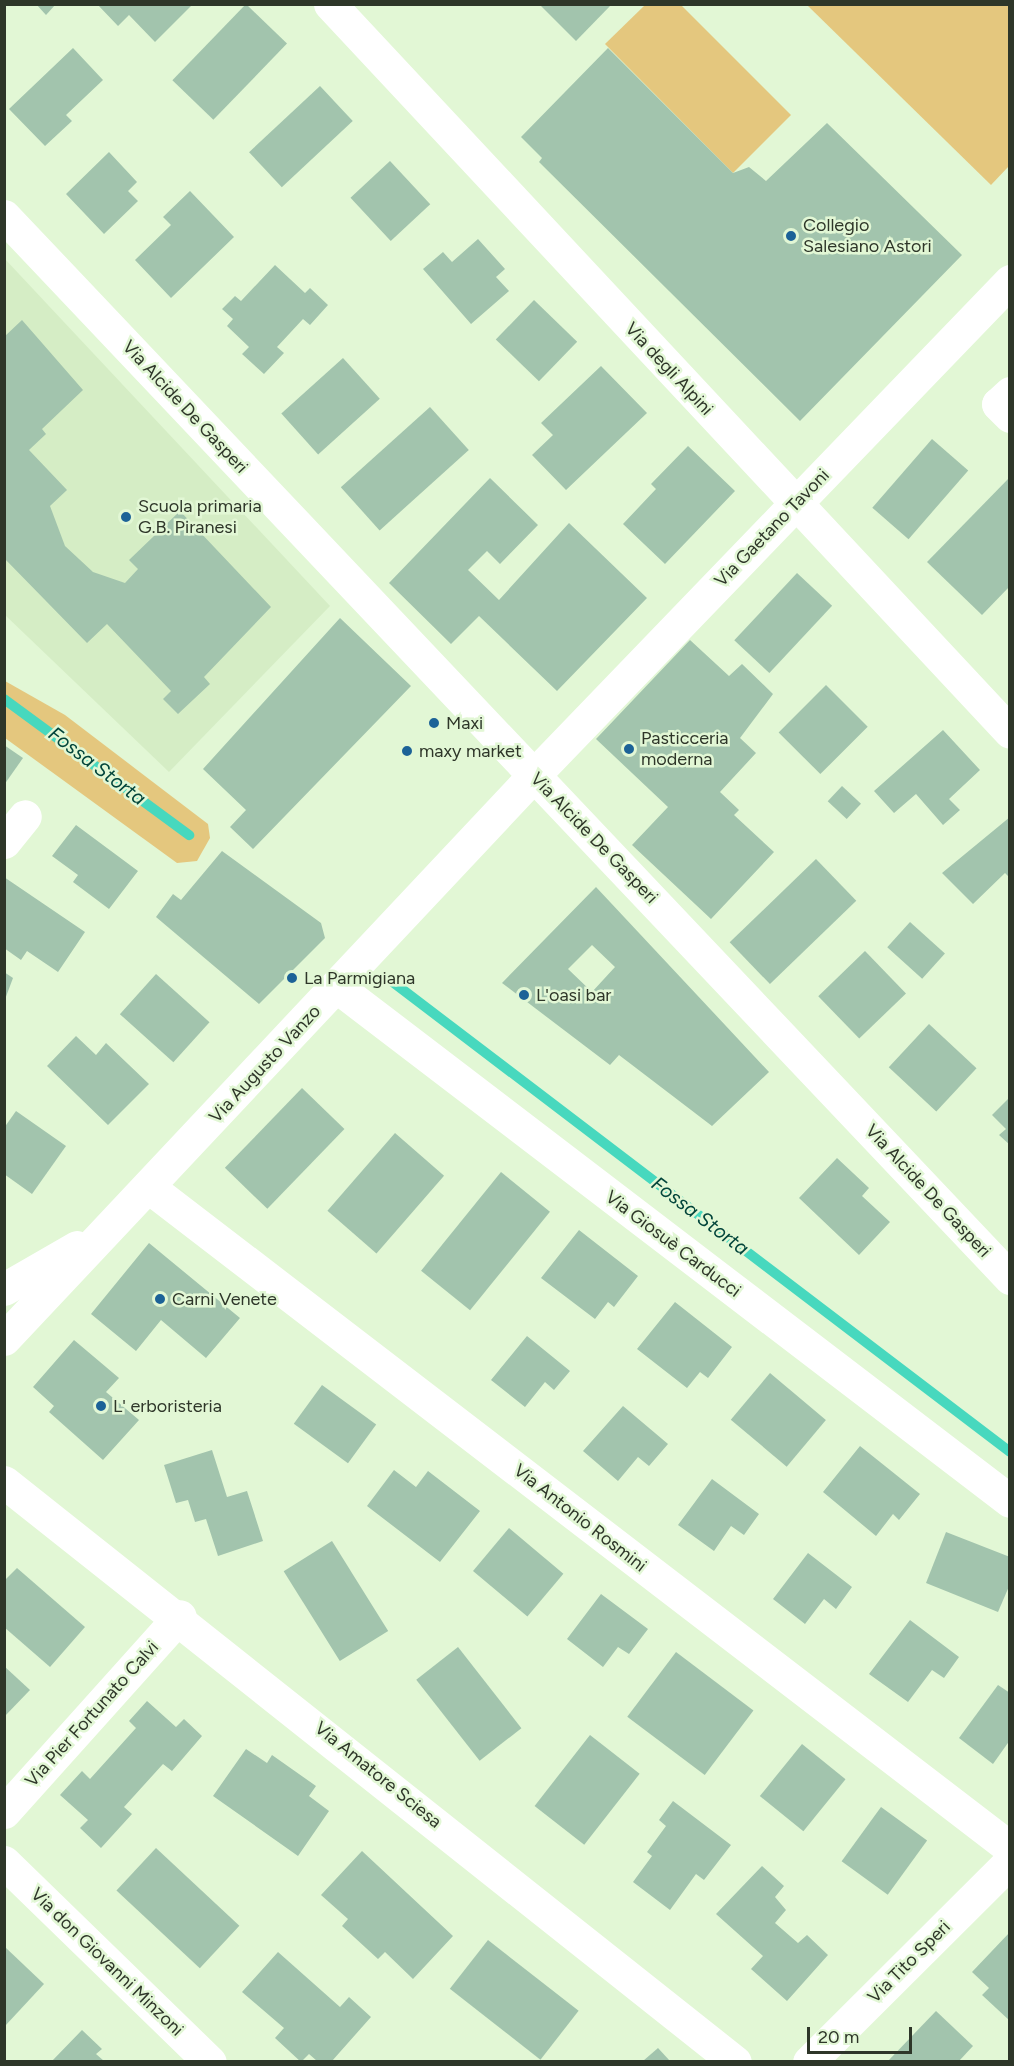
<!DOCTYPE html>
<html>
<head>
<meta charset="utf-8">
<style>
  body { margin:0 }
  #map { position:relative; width:1014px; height:2066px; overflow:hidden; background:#e2f7d5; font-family:Figtree,sans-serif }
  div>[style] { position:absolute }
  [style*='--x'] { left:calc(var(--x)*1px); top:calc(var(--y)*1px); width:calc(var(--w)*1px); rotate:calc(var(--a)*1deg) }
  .built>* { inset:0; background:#d5edc5 }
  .green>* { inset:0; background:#e4c77e }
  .stream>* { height:10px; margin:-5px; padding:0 5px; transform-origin:5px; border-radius:5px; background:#47d8be }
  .building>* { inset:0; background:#a2c4ad; transform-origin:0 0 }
  .minor>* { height:33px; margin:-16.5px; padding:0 16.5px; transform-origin:16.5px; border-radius:16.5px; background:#fff }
  .dots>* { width:16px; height:16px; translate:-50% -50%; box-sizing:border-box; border:3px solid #e2f7d5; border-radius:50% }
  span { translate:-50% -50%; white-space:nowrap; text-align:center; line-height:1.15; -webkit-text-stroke:5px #e2f7d5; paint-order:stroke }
  .poi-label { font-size:18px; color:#2e3629 }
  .left { translate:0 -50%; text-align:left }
  .street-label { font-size:18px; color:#2e3629 }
  .water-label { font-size:20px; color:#03453b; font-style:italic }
  .frame { position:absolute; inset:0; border:6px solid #2e3629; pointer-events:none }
  .scale { position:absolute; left:807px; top:2027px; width:105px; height:27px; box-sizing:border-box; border:3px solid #2e3629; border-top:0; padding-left:8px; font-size:18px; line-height:21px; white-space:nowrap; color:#2e3629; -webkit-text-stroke:4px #e2f7d5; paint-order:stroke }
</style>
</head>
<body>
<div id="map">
  <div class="built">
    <i style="clip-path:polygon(4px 258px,330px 606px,169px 772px,5px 615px)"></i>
  </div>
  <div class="green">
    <i style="clip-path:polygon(645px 5px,681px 5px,791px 115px,733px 173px,605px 44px)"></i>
    <i style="clip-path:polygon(807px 5px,1009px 5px,1009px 166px,991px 185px)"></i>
    <i style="clip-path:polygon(5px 681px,65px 715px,208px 824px,210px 838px,197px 861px,177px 863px,5px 738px)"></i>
  </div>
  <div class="stream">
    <i style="--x:4;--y:699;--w:230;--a:36.3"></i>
    <i style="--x:390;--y:980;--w:779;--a:37.28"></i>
  </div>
  <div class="building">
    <i style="clip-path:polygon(36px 4px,56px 4px,46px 15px)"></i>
    <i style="clip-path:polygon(97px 4px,193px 4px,155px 42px,129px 15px,118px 26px)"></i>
    <i style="left:246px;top:4px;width:57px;height:106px;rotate:44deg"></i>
    <i style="clip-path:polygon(539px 4px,612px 4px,576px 41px)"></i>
    <i style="clip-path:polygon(73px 48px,103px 80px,66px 115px,72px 121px,45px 146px,9px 109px)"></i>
    <i style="clip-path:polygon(608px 48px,733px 173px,749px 167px,766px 181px,827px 123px,962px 255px,800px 421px,539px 162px,542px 158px,521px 137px)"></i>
    <i style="left:320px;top:86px;width:48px;height:97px;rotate:47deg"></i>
    <i style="clip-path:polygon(109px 152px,137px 182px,128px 191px,138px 201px,104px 234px,66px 194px)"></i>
    <i style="left:390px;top:161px;width:59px;height:54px;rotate:47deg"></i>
    <i style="clip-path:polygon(190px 191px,234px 237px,171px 298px,135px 260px,171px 225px,163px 217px)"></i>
    <i style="clip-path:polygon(478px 239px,505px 269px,496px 277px,509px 291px,471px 324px,423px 269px,443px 252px,452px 262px)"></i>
    <i style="clip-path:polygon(275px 265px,305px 293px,310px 288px,328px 305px,310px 325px,303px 319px,277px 347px,284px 353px,264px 374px,242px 354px,249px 347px,227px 326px,233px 319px,222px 309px,235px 296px,241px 301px)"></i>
    <i style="left:534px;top:300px;width:60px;height:55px;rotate:44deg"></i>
    <i style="clip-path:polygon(22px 320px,83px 390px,42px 429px,46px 434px,29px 450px,67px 490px,50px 506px,65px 546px,93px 572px,125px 583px,138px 569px,129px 560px,180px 511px,271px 607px,204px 677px,210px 684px,178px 714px,163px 699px,171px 691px,107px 624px,87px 643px,4px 558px,4px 337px)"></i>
    <i style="left:343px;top:358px;width:55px;height:83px;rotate:48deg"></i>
    <i style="clip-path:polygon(601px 366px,647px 413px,566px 490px,532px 455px,553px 435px,541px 423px)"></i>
    <i style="left:430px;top:407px;width:58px;height:120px;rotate:48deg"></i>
    <i style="left:932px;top:439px;width:48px;height:91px;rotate:41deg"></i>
    <i style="clip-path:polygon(688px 446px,735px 491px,665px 564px,623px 524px,656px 489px,651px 484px)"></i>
    <i style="clip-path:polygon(1010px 477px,1010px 586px,982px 615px,927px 562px)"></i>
    <i style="clip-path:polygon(490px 478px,538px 525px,500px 564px,487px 551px,468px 570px,499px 600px,569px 523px,647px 598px,557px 691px,479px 616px,451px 644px,389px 583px)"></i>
    <i style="left:797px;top:573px;width:48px;height:92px;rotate:43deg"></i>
    <i style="clip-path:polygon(340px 618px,411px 686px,253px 849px,230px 827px,246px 810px,203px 769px)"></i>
    <i style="clip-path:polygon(690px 640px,729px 676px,742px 664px,773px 694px,740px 738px,756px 753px,720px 792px,739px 810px,734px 815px,774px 852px,711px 919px,632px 845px,668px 807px,596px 739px)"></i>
    <i style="left:826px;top:685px;width:59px;height:67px;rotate:45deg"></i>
    <i style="clip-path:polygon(943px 730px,980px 770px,949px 799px,960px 810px,943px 825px,916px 794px,894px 813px,874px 791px)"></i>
    <i style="clip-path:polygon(4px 745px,23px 758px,4px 785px)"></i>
    <i style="left:842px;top:786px;width:26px;height:21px;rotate:43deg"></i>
    <i style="clip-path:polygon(1010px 817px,1010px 878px,1005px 873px,973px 904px,942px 873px)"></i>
    <i style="clip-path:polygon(76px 825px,138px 871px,109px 909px,73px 882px,78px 875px,52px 856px)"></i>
    <i style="clip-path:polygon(222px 851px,321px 923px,325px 938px,259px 1004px,156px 917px,173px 894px,181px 900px)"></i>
    <i style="left:816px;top:859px;width:58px;height:120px;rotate:46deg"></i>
    <i style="clip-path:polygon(4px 877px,85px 932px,58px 972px,27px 951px,21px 960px,4px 948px)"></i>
    <i style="clip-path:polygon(evenodd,596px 887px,769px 1072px,712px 1126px,619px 1055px,610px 1065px,502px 983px,596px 887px,592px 945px,615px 967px,592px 992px,568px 969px,592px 945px)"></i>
    <i style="left:910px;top:922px;width:47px;height:34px;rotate:42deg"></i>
    <i style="left:865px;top:951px;width:59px;height:65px;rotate:46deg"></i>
    <i style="clip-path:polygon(4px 972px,13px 978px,4px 1002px)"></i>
    <i style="left:156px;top:974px;width:72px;height:54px;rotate:42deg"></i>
    <i style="left:929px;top:1024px;width:65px;height:59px;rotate:43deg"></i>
    <i style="clip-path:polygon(76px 1036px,96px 1055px,106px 1043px,149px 1084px,108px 1125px,47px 1066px)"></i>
    <i style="left:302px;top:1088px;width:59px;height:111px;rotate:44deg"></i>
    <i style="clip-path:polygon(1010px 1097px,1010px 1145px,999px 1135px,1006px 1129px,992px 1115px)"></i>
    <i style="clip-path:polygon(16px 1111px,66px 1146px,32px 1194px,4px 1174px,4px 1128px)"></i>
    <i style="left:395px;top:1133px;width:65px;height:103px;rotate:41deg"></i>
    <i style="clip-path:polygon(837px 1158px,869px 1188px,862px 1196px,890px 1222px,859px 1255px,799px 1198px)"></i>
    <i style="left:501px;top:1172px;width:63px;height:127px;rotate:39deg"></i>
    <i style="clip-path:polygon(579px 1230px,638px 1276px,614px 1307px,608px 1302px,595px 1319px,541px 1278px)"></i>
    <i style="clip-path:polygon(149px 1243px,240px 1318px,206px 1358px,161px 1320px,136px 1351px,91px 1314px)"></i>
    <i style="clip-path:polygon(675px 1302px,732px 1347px,708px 1378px,700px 1372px,687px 1388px,637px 1349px)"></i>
    <i style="clip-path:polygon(527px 1336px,570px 1371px,554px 1390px,545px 1382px,525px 1407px,491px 1380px)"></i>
    <i style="clip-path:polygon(74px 1340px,119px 1378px,106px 1392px,139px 1420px,103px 1460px,49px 1412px,54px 1406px,33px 1387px)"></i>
    <i style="left:770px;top:1373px;width:73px;height:61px;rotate:40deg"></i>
    <i style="left:322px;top:1385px;width:67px;height:48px;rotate:36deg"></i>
    <i style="clip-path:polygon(623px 1406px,668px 1444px,649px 1466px,638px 1457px,618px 1481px,583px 1451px)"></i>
    <i style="clip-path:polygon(860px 1446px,920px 1494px,899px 1520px,893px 1514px,876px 1536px,823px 1492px)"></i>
    <i style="clip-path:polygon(212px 1450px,227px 1497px,247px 1491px,263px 1541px,218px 1556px,206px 1519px,195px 1522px,188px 1500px,176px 1503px,164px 1465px)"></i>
    <i style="clip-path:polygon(394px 1470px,416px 1487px,428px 1471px,480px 1511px,440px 1562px,367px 1506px)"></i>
    <i style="clip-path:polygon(712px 1479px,759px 1514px,744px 1535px,731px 1526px,714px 1551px,678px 1525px)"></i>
    <i style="left:509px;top:1528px;width:71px;height:56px;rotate:40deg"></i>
    <i style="clip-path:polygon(946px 1532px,1010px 1557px,1010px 1584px,998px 1612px,926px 1583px)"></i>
    <i style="left:332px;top:1541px;width:106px;height:57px;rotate:58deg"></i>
    <i style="clip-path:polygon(808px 1553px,852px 1587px,836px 1609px,824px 1599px,805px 1624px,773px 1599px)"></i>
    <i style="clip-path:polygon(17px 1568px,85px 1627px,50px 1667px,4px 1627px,4px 1581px)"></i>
    <i style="clip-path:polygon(601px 1594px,648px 1629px,629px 1654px,618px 1647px,603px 1667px,567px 1639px)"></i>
    <i style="clip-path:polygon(910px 1620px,959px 1657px,944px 1678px,932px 1670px,908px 1702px,869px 1674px)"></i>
    <i style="left:458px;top:1647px;width:103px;height:53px;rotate:52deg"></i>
    <i style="left:676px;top:1652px;width:97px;height:81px;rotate:37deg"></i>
    <i style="clip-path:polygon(4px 1666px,30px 1690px,4px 1717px)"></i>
    <i style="clip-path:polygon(998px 1685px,1010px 1693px,1010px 1740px,993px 1764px,959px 1738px)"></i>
    <i style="clip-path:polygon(147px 1701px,176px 1727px,184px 1719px,202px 1736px,172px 1771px,163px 1764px,124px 1807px,132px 1814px,101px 1848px,80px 1828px,88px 1820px,60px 1795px,82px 1771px,90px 1779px,136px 1728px,129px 1721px)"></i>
    <i style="left:590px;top:1735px;width:63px;height:90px;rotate:38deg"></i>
    <i style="left:802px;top:1744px;width:56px;height:67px;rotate:39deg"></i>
    <i style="clip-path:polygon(246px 1749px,267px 1763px,272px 1755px,316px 1786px,309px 1796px,329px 1811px,298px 1856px,213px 1796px)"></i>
    <i style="clip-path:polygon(673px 1801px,731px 1845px,704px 1880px,696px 1874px,670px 1910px,633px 1882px,652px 1856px,647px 1852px,666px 1826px,659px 1820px)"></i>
    <i style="left:881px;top:1807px;width:57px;height:67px;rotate:36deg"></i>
    <i style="left:156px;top:1848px;width:114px;height:58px;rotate:43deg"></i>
    <i style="clip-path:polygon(362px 1851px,453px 1936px,413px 1979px,385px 1952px,378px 1959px,342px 1926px,348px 1919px,321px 1895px)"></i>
    <i style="clip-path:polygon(762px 1866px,784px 1886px,775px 1897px,786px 1910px,775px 1923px,798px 1943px,807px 1935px,828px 1955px,787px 2001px,751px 1969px,763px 1956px,716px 1914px)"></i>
    <i style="clip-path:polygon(1010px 1932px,1010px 2021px,982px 1995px,989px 1988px,972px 1972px)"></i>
    <i style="left:488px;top:1940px;width:115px;height:62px;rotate:38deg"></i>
    <i style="clip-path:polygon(5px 1947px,44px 1984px,5px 2026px)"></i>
    <i style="clip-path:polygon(278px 1952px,340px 2007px,349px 1997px,371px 2017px,332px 2061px,317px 2061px,309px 2054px,301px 2062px,275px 2038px,284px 2028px,242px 1992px)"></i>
    <i style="clip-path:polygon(936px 2011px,973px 2046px,959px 2061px,888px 2061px)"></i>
    <i style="clip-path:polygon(82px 2030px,102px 2049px,96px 2054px,104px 2061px,52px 2061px)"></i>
    <i style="clip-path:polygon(658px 2048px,670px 2061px,643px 2061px)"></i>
  </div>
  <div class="minor">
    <i style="--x:330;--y:4;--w:996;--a:46.95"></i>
    <i style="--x:4;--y:216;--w:1463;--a:46.55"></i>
    <i style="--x:1010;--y:393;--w:16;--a:137"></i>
    <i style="--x:998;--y:404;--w:17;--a:45"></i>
    <i style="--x:4;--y:842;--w:33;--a:-51"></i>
    <i style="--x:336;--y:986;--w:848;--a:37.38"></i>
    <i style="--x:150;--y:1188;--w:1084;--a:37.5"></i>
    <i style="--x:4;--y:1289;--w:84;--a:-29.9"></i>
    <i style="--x:4;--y:1339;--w:774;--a:-46.78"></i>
    <i style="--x:534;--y:775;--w:686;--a:-46.06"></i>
    <i style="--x:4;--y:1482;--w:933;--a:38.43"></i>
    <i style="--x:4;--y:1812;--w:263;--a:-48.1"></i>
    <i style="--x:4;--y:1862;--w:287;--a:44.2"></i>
    <i style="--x:809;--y:2062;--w:284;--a:-44.9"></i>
  </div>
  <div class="dots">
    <i style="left:791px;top:236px;background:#1c6297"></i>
    <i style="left:126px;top:517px;background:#1c6297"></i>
    <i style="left:434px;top:723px;background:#1c6297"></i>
    <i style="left:629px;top:749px;background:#1c6297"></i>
    <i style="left:407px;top:751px;background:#1c6297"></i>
    <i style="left:292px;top:978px;background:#1c6297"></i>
    <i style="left:524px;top:995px;background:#1c6297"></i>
    <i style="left:160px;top:1299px;background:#1c6297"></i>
    <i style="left:101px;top:1406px;background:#1c6297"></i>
  </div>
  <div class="poi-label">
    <span class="left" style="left:803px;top:236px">Collegio<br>Salesiano Astori</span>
    <span class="left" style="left:138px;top:517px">Scuola primaria<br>G.B. Piranesi</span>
    <span class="left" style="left:446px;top:723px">Maxi</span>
    <span class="left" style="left:641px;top:749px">Pasticceria<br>moderna</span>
    <span class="left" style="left:419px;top:751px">maxy market</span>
    <span class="left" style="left:304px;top:978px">La Parmigiana</span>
    <span class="left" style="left:536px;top:995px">L'oasi bar</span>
    <span class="left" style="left:172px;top:1299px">Carni Venete</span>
    <span class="left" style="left:113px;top:1406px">L' erboristeria</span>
  </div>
  <div class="street-label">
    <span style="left:669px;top:369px;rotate:47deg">Via degli Alpini</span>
    <span style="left:185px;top:407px;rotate:47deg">Via Alcide De Gasperi</span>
    <span style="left:772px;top:528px;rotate:-46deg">Via Gaetano Tavoni</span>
    <span style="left:594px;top:838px;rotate:46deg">Via Alcide De Gasperi</span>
    <span style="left:265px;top:1064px;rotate:-47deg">Via Augusto Vanzo</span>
    <span style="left:928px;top:1191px;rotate:47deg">Via Alcide De Gasperi</span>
    <span style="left:673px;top:1244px;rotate:37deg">Via Giosuè Carducci</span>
    <span style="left:580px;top:1518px;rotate:38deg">Via Antonio Rosmini</span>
    <span style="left:92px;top:1714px;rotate:-48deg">Via Pier Fortunato Calvi</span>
    <span style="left:378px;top:1775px;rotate:39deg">Via Amatore Sciesa</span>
    <span style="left:107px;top:1962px;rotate:44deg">Via don Giovanni Minzoni</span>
    <span style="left:909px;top:1962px;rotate:-45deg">Via Tito Speri</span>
  </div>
  <div class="water-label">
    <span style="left:97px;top:766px;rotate:37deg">Fossa Storta</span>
    <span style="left:700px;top:1216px;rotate:37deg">Fossa Storta</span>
  </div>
  <div class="frame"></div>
  <div class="scale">20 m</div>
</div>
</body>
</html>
